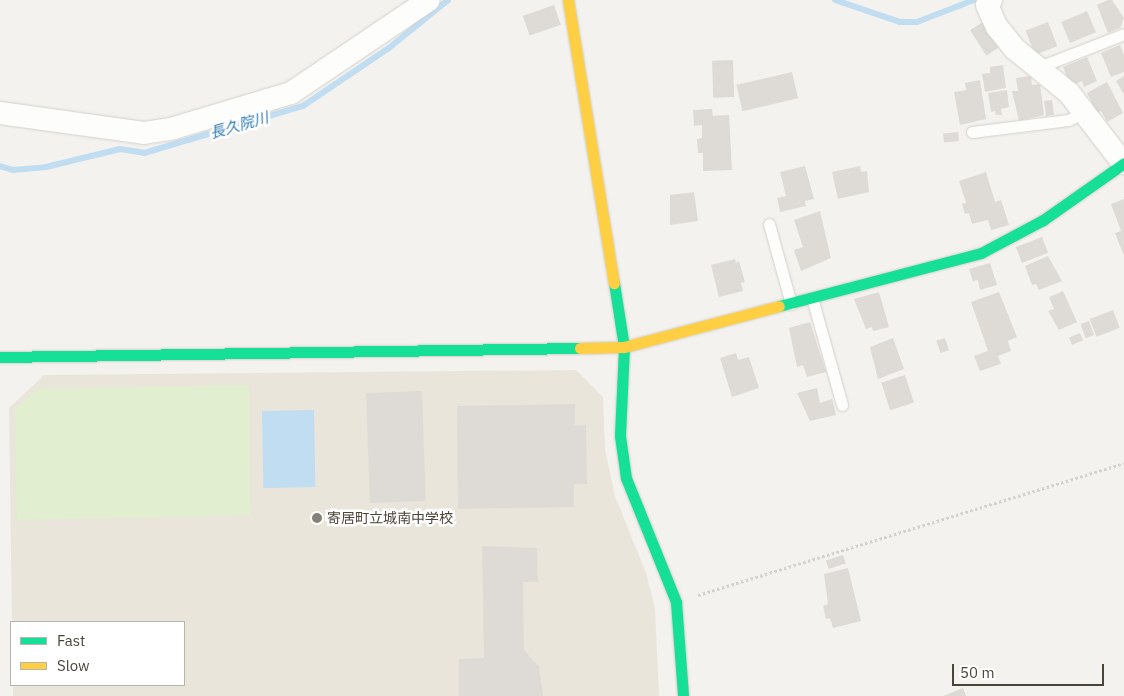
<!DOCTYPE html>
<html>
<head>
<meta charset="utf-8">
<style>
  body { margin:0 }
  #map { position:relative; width:1124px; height:696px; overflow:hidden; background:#f4f2ee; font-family:"IBM Plex Sans","Noto Sans JP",sans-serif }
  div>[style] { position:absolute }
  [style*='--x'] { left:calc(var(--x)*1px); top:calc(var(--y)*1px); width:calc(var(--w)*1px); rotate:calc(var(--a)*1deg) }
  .education>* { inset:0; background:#eae5da }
  .green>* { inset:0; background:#e1eecf }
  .water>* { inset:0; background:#c0ddf1; transform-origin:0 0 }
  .stream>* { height:6px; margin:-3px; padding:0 3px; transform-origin:3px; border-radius:3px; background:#c0ddf1 }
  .building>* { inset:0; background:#dedbd6; transform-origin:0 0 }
  .path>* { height:3px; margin-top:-1.5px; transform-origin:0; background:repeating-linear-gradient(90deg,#d3d2cc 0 2.5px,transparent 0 5px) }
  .roads { filter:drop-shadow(0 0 1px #d2d0cb) drop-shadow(0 0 1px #d2d0cb) }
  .lane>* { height:11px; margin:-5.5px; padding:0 5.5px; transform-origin:5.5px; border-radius:5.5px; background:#fdfdfc }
  .street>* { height:22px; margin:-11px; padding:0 11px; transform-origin:11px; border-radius:11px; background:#fdfdfc }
  .fast>* { height:11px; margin:-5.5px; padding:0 5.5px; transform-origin:5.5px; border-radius:5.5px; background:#16e098 }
  .slow>* { height:11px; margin:-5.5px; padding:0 5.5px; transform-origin:5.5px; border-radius:5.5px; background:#ffcf43 }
  .dots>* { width:14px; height:14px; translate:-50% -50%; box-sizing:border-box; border:2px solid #fff; border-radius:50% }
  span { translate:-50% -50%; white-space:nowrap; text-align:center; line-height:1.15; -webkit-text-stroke:5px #fff; paint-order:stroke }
  .poi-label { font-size:14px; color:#4b4439 }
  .left { translate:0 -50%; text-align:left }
  .water-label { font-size:15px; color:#2e7ab2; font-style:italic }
  .legend { position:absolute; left:10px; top:621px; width:175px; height:65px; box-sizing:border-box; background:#fff; border:1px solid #b7b4b0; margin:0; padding:6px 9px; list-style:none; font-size:15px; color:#4b4439 }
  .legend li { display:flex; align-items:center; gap:10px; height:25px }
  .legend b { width:25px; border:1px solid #b7b4b0 }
  .scale { position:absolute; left:952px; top:664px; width:152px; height:22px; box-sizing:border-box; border:2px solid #4b4439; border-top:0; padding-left:6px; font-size:15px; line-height:18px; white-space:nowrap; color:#4b4439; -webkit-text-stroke:4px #fff; paint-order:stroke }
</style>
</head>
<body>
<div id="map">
  <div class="education">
    <i style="clip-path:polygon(576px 370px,603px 397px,605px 450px,615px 496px,646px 573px,655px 608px,659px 696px,13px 696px,13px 685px,184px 685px,184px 622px,12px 622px,9px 408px,44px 375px)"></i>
  </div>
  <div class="green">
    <i style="clip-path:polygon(249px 385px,250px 515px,17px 520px,15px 410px,37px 389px)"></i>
  </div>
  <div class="water">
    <i style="left:314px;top:410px;width:77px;height:52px;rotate:89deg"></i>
  </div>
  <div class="stream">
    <i style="--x:835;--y:0;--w:69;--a:18.7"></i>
    <i style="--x:900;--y:22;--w:17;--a:0"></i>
    <i style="--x:917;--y:22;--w:61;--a:-21.1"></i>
    <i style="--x:0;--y:166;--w:14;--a:17"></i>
    <i style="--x:13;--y:170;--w:33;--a:-5"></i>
    <i style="--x:46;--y:167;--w:76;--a:-13.7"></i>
    <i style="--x:120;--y:149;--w:24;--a:9"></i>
    <i style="--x:144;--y:153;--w:166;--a:-16.5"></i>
    <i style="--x:303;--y:106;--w:104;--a:-34"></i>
    <i style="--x:389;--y:48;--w:76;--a:-39.1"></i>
  </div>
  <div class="building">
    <i style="clip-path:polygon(1108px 0,1112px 0,1124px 18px,1120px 28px,1108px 33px,1097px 5px)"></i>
    <i style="left:554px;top:5px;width:21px;height:33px;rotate:71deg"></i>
    <i style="left:1087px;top:11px;width:23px;height:28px;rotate:67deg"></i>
    <i style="left:986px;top:20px;width:30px;height:19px;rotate:57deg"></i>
    <i style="left:1048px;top:22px;width:26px;height:24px;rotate:69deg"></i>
    <i style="clip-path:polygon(1120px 45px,1124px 55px,1124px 72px,1111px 77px,1101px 53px)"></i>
    <i style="clip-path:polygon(1087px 57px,1097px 81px,1084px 87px,1082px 81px,1071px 86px,1063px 67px)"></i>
    <i style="left:733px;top:60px;width:37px;height:21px;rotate:88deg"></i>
    <i style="clip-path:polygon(1003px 65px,1006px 88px,985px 92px,982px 74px,990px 73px,990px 67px)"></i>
    <i style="left:792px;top:72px;width:27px;height:57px;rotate:77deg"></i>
    <i style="clip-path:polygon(1031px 76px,1032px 85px,1040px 84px,1044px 115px,1019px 121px,1012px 91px,1018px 91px,1016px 78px)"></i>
    <i style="clip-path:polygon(1124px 76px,1124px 95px,1116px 81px)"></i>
    <i style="clip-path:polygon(980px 80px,986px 119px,960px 125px,954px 92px,966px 90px,965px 83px)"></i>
    <i style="clip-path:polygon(1107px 82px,1123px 113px,1107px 122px,1101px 111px,1097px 113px,1087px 93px)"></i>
    <i style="clip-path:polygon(1007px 90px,1009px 107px,1001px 109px,1002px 115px,996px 115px,995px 111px,991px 112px,988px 93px)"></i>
    <i style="left:1052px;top:100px;width:15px;height:8px;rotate:82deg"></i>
    <i style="clip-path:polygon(712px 109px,713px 116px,729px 115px,732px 170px,703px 171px,703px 153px,698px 153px,697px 139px,702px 138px,702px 125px,694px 126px,693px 110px)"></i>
    <i style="left:958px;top:132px;width:9px;height:15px;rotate:84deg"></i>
    <i style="clip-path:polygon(805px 166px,814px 199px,805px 201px,806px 206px,780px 212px,777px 198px,786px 196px,780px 172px)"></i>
    <i style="clip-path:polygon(860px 166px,861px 172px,867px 171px,869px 192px,838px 199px,832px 172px)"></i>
    <i style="clip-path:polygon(986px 172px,995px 202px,1001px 200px,1009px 225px,991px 230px,988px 220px,972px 224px,969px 213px,965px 214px,962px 204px,966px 203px,959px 181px)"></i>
    <i style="clip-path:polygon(694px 192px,698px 221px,670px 225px,670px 195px)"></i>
    <i style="clip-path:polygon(1124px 199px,1124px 256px,1115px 233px,1121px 231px,1111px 204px)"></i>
    <i style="clip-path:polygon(820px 211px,831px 258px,801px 271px,794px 250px,803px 247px,794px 220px)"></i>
    <i style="left:1042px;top:237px;width:17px;height:28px;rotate:69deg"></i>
    <i style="clip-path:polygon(1048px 256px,1062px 281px,1039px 290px,1036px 284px,1032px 285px,1025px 266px)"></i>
    <i style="clip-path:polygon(735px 259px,736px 263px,739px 261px,745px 282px,741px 283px,743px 291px,719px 297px,711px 265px)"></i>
    <i style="clip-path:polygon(990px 263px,997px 285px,980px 290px,978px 280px,973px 281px,969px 269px)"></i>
    <i style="clip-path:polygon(1063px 291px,1077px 322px,1059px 330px,1048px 311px,1054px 309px,1049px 297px)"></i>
    <i style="clip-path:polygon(879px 292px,889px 327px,873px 331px,872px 327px,866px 329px,854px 299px)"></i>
    <i style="clip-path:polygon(999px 292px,1017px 337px,1008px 341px,1011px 351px,998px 356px,1001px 364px,980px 371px,974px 356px,988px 351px,971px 302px)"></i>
    <i style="left:1113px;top:310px;width:19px;height:25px;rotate:69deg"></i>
    <i style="left:1089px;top:321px;width:15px;height:9px;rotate:70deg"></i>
    <i style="clip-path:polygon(810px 322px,826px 372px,807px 377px,803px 365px,797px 367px,789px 328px)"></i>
    <i style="left:1080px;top:333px;width:8px;height:12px;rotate:67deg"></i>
    <i style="clip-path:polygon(893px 338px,904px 369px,878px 379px,870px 347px)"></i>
    <i style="left:945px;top:338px;width:13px;height:9px;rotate:72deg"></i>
    <i style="clip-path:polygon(736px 353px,738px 360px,749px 357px,759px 388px,732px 397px,720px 358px)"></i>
    <i style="left:905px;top:375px;width:29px;height:25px;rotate:72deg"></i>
    <i style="clip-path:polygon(817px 388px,820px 403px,832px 399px,836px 415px,810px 421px,797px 393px)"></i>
    <i style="left:422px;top:391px;width:110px;height:56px;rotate:88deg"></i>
    <i style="clip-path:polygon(575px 404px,575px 425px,586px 425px,587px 484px,574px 484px,574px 507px,458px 509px,457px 406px)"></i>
    <i style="clip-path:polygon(482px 546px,537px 548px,538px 582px,523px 582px,524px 650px,539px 667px,543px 696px,459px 696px,459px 659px,484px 658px)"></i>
    <i style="left:843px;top:555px;width:9px;height:18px;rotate:72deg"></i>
    <i style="clip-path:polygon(848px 568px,861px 621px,833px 628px,830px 618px,826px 619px,823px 606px,828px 604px,824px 574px)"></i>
    <i style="clip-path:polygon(963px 688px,966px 696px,943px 696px)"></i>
  </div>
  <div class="path">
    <i style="--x:698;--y:595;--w:446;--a:-17.2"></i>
  </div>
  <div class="roads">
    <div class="lane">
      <i style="--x:1039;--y:67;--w:91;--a:-21.2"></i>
      <i style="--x:972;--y:132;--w:97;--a:-7.1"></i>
      <i style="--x:1068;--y:120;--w:19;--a:-25"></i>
      <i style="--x:769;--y:224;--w:83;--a:74.6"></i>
      <i style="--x:812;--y:298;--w:111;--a:74.3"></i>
    </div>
    <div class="street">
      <i style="--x:991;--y:0;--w:6;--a:129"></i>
      <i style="--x:987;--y:5;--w:24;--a:66"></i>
      <i style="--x:997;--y:27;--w:28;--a:51"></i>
      <i style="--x:1015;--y:49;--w:70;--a:39.2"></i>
      <i style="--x:1069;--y:93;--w:88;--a:52.4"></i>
      <i style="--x:0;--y:113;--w:145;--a:7.9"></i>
      <i style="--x:144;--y:133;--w:30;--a:-9"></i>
      <i style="--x:174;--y:128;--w:122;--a:-16.7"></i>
      <i style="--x:291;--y:93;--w:166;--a:-34"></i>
    </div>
    <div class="fast">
      <i style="--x:614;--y:283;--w:65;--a:81.1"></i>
      <i style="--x:624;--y:347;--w:89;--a:92.6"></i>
      <i style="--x:620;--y:436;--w:42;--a:81.9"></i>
      <i style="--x:626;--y:478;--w:134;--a:68"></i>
      <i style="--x:676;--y:602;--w:94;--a:85.7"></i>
      <i style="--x:779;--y:306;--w:209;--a:-14.7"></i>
      <i style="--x:981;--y:253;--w:70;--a:-28"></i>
      <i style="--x:1043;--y:220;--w:99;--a:-35.1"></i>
      <i style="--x:0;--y:357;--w:580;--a:-0.89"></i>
    </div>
    <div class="slow">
      <i style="--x:568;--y:0;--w:287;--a:80.8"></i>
      <i style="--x:580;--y:348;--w:44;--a:-1.3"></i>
      <i style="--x:624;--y:347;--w:160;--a:-14.8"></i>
    </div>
  </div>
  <div class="dots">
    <i style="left:317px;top:518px;background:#868178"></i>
  </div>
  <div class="poi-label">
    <span class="left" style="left:327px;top:518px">寄居町立城南中学校</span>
  </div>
  <div class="water-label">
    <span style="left:239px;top:125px;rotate:-16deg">長久院川</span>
  </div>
  <ul class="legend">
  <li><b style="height:6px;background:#16e098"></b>Fast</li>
  <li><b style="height:6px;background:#ffcf43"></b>Slow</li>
  </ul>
  <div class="scale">50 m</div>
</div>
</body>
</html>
